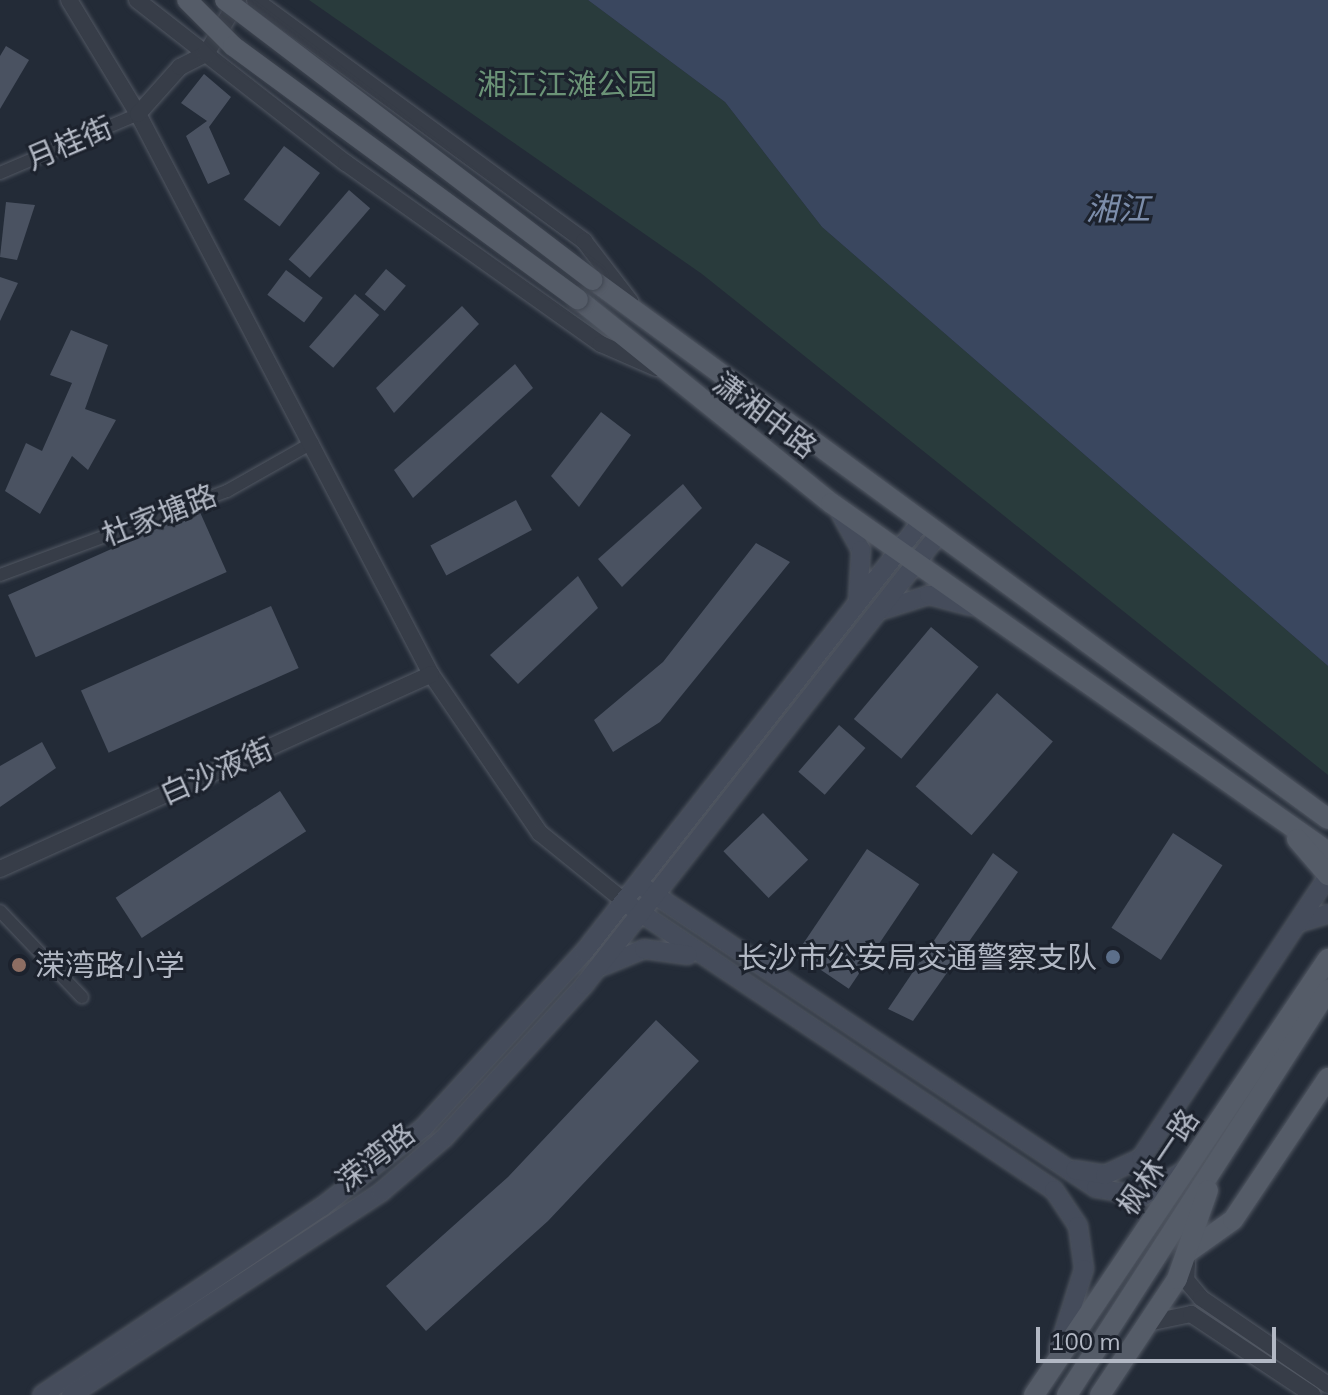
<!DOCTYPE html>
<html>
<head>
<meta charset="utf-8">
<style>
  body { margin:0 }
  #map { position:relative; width:1328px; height:1395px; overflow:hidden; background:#232b37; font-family:Mulish,"Noto Sans SC",sans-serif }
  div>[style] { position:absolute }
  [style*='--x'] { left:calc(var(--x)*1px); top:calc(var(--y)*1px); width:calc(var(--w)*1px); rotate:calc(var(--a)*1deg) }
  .green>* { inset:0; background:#293b3c }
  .water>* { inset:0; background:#3a475f }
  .building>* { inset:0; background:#4a5261; transform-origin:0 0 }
  .roads { filter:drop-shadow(0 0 2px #525863) drop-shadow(0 0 2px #525863) }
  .minor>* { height:12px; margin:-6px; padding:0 6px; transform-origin:6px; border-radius:6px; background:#373d48 }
  .tertiary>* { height:16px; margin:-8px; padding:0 8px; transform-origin:8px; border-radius:8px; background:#373d48 }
  .secondary>* { height:18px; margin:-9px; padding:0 9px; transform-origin:9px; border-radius:9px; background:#454c5b }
  .primary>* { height:20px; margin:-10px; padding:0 10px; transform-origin:10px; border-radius:10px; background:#555c68 }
  .bridges { filter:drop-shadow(0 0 2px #404651) drop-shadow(0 0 2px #404651) }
  .primary-bridge>* { height:20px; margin:-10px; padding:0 10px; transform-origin:10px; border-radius:10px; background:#555c68 }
  .dots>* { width:22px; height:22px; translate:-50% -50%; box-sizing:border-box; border:4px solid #1c222d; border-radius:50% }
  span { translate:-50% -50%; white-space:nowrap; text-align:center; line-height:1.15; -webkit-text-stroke:6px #1c222d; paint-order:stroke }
  .park-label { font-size:30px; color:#6b9377 }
  .street-label { font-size:30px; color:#b2b8c4 }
  .poi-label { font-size:30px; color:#b2b8c4 }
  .right { translate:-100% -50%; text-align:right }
  .left { translate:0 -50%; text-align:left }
  .water-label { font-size:32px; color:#7c8daa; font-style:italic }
  .scale { position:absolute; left:1036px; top:1327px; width:240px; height:36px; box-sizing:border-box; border:4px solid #b2b8c4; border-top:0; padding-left:10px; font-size:24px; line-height:28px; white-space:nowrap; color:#b2b8c4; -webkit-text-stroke:6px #1c222d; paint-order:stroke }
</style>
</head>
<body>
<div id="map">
  <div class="green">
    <i style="clip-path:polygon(309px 0,588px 0,725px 102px,822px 227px,1328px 666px,1328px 775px,702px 274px)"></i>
  </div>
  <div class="water">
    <i style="clip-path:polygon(588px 0,1328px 0,1328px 666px,822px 227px,725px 102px)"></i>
  </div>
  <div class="building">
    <i style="clip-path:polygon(6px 46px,29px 60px,0 109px,0 56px)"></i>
    <i style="clip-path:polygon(204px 74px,231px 97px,209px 127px,230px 174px,208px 184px,186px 136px,207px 121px,181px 103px)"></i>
    <i style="left:284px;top:146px;width:45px;height:67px;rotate:37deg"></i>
    <i style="left:349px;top:190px;width:28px;height:92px;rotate:41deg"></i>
    <i style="clip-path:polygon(6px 202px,35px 205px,17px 260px,0 257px)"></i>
    <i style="left:386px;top:269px;width:26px;height:33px;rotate:40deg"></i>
    <i style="left:286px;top:270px;width:46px;height:31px;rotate:37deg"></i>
    <i style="clip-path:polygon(0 277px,18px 283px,0 321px)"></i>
    <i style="left:355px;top:294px;width:32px;height:70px;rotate:41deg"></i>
    <i style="clip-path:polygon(462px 306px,479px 324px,394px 413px,376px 388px)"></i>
    <i style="clip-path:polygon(71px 330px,108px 345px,85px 409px,116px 420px,88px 470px,72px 456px,40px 514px,5px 491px,26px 443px,42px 451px,72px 383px,50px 375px)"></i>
    <i style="clip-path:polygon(515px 364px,533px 388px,413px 498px,394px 470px)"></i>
    <i style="clip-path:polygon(601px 412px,631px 435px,579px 507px,551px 476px)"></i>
    <i style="clip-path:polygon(683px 484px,702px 508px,622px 587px,598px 559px)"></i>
    <i style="left:516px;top:500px;width:34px;height:97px;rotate:62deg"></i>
    <i style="left:199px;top:510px;width:68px;height:209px;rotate:66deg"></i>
    <i style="clip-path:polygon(756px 543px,790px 562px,660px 722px,613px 752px,594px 720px,663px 662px)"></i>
    <i style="clip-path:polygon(578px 576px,598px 608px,518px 684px,490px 655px)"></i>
    <i style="left:271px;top:606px;width:68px;height:208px;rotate:66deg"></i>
    <i style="left:931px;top:627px;width:62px;height:120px;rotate:40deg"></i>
    <i style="left:997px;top:693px;width:74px;height:124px;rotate:41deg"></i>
    <i style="left:839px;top:725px;width:35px;height:62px;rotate:41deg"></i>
    <i style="clip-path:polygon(42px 742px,56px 768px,0 807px,0 766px)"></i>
    <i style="left:280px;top:791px;width:48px;height:196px;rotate:57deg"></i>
    <i style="left:763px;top:813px;width:65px;height:55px;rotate:46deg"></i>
    <i style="left:1173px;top:833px;width:59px;height:113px;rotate:33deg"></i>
    <i style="left:867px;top:849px;width:63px;height:126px;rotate:34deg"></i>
    <i style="clip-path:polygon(993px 853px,1018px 872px,913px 1021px,888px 1009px)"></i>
    <i style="clip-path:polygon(656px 1020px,699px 1061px,548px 1221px,426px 1331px,386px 1286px,508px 1177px)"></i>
  </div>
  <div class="roads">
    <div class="minor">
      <i style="--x:0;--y:173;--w:150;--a:-23.1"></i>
      <i style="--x:0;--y:575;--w:242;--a:-20.3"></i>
      <i style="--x:227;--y:491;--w:98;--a:-29.5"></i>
      <i style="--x:0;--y:911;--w:119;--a:46.4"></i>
    </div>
    <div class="tertiary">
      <i style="--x:69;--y:0;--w:133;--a:58.8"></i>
      <i style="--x:138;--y:114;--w:632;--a:62.38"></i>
      <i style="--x:431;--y:674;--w:193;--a:55.6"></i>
      <i style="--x:540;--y:833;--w:108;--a:39"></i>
      <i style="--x:137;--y:0;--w:265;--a:38"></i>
      <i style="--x:346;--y:163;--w:313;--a:35.4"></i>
      <i style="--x:601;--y:344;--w:60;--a:23.6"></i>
      <i style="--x:255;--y:0;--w:408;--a:36.2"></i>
      <i style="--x:584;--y:241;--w:76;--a:52.5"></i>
      <i style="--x:138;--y:114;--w:63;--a:-48.2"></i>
      <i style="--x:180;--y:67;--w:29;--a:-27"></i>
      <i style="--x:206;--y:54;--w:63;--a:-59.3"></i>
      <i style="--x:0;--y:869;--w:473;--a:-24.3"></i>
      <i style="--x:1187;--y:1263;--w:17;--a:93"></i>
      <i style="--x:1186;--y:1280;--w:23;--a:50"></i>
      <i style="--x:1201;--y:1298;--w:154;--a:34.4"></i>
      <i style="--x:1148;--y:1323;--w:44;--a:-11.8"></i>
      <i style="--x:1191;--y:1314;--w:146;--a:33.6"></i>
    </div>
    <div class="secondary">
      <i style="--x:841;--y:514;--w:41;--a:60.9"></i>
      <i style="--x:861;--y:550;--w:51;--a:93.4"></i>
      <i style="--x:885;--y:609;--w:46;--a:-17.7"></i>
      <i style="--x:929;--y:595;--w:42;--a:15"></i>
      <i style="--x:646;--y:889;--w:540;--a:33.6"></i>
      <i style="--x:1096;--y:1188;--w:48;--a:9.7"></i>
      <i style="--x:1143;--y:1196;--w:46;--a:-31.6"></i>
      <i style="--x:632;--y:907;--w:508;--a:33.85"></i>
      <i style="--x:1054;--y:1190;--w:43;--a:56.3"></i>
      <i style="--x:1078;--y:1226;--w:43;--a:82.1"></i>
      <i style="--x:1084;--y:1269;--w:83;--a:107.6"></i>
      <i style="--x:1298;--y:923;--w:31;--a:-17"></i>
      <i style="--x:603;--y:966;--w:44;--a:-22.5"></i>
      <i style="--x:644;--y:949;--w:44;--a:7.8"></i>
      <i style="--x:1075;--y:1170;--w:30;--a:9"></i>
      <i style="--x:1105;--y:1175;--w:40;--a:-25"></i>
      <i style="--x:1141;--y:1158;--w:338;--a:-56.4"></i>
      <i style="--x:42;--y:1395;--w:337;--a:-33.9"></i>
      <i style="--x:322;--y:1207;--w:130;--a:-38.1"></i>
      <i style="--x:424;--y:1127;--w:237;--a:-47.6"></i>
      <i style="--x:584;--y:952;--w:546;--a:-51.91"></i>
      <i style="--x:71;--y:1395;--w:371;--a:-33.2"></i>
      <i style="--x:381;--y:1192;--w:83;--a:-40.6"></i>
      <i style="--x:444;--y:1138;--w:207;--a:-47.5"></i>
      <i style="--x:584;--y:985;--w:573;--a:-51.81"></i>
    </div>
    <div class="primary">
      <i style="--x:593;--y:280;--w:911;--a:36.25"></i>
      <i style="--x:578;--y:299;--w:325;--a:38.9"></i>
      <i style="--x:831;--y:503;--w:607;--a:35.08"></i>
      <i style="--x:1297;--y:839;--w:48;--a:49.3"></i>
      <i style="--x:1188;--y:1252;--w:55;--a:-35.4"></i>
      <i style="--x:1233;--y:1220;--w:171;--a:-56.2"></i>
      <i style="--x:1034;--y:1395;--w:526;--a:-56.01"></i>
      <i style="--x:1067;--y:1395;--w:482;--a:-57.2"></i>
      <i style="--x:1100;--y:1395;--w:139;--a:-56.4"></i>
      <i style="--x:1177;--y:1279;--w:94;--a:-70.8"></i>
    </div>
  </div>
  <div class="bridges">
    <div class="primary-bridge">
      <i style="--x:187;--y:0;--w:65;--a:45"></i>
      <i style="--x:233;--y:46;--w:428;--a:36.3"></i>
      <i style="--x:225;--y:0;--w:462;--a:37.3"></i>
    </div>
  </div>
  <div class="dots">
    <i style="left:1113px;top:957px;background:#5c6f8a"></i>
    <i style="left:19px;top:965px;background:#8d6e63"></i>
  </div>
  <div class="park-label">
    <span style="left:567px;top:84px">湘江江滩公园</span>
  </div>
  <div class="street-label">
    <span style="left:69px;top:143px;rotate:-23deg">月桂街</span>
    <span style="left:765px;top:415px;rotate:37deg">潇湘中路</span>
    <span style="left:159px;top:515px;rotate:-21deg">杜家塘路</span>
    <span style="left:216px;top:771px;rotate:-24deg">白沙液街</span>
    <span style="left:375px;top:1157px;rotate:-38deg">溁湾路</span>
    <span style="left:1158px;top:1162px;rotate:-56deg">枫林一路</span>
  </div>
  <div class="poi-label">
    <span class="right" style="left:1097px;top:957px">长沙市公安局交通警察支队</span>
    <span class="left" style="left:35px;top:965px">溁湾路小学</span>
  </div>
  <div class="water-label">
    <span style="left:1118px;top:208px">湘江</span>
  </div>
  <div class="scale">100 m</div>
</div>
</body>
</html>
